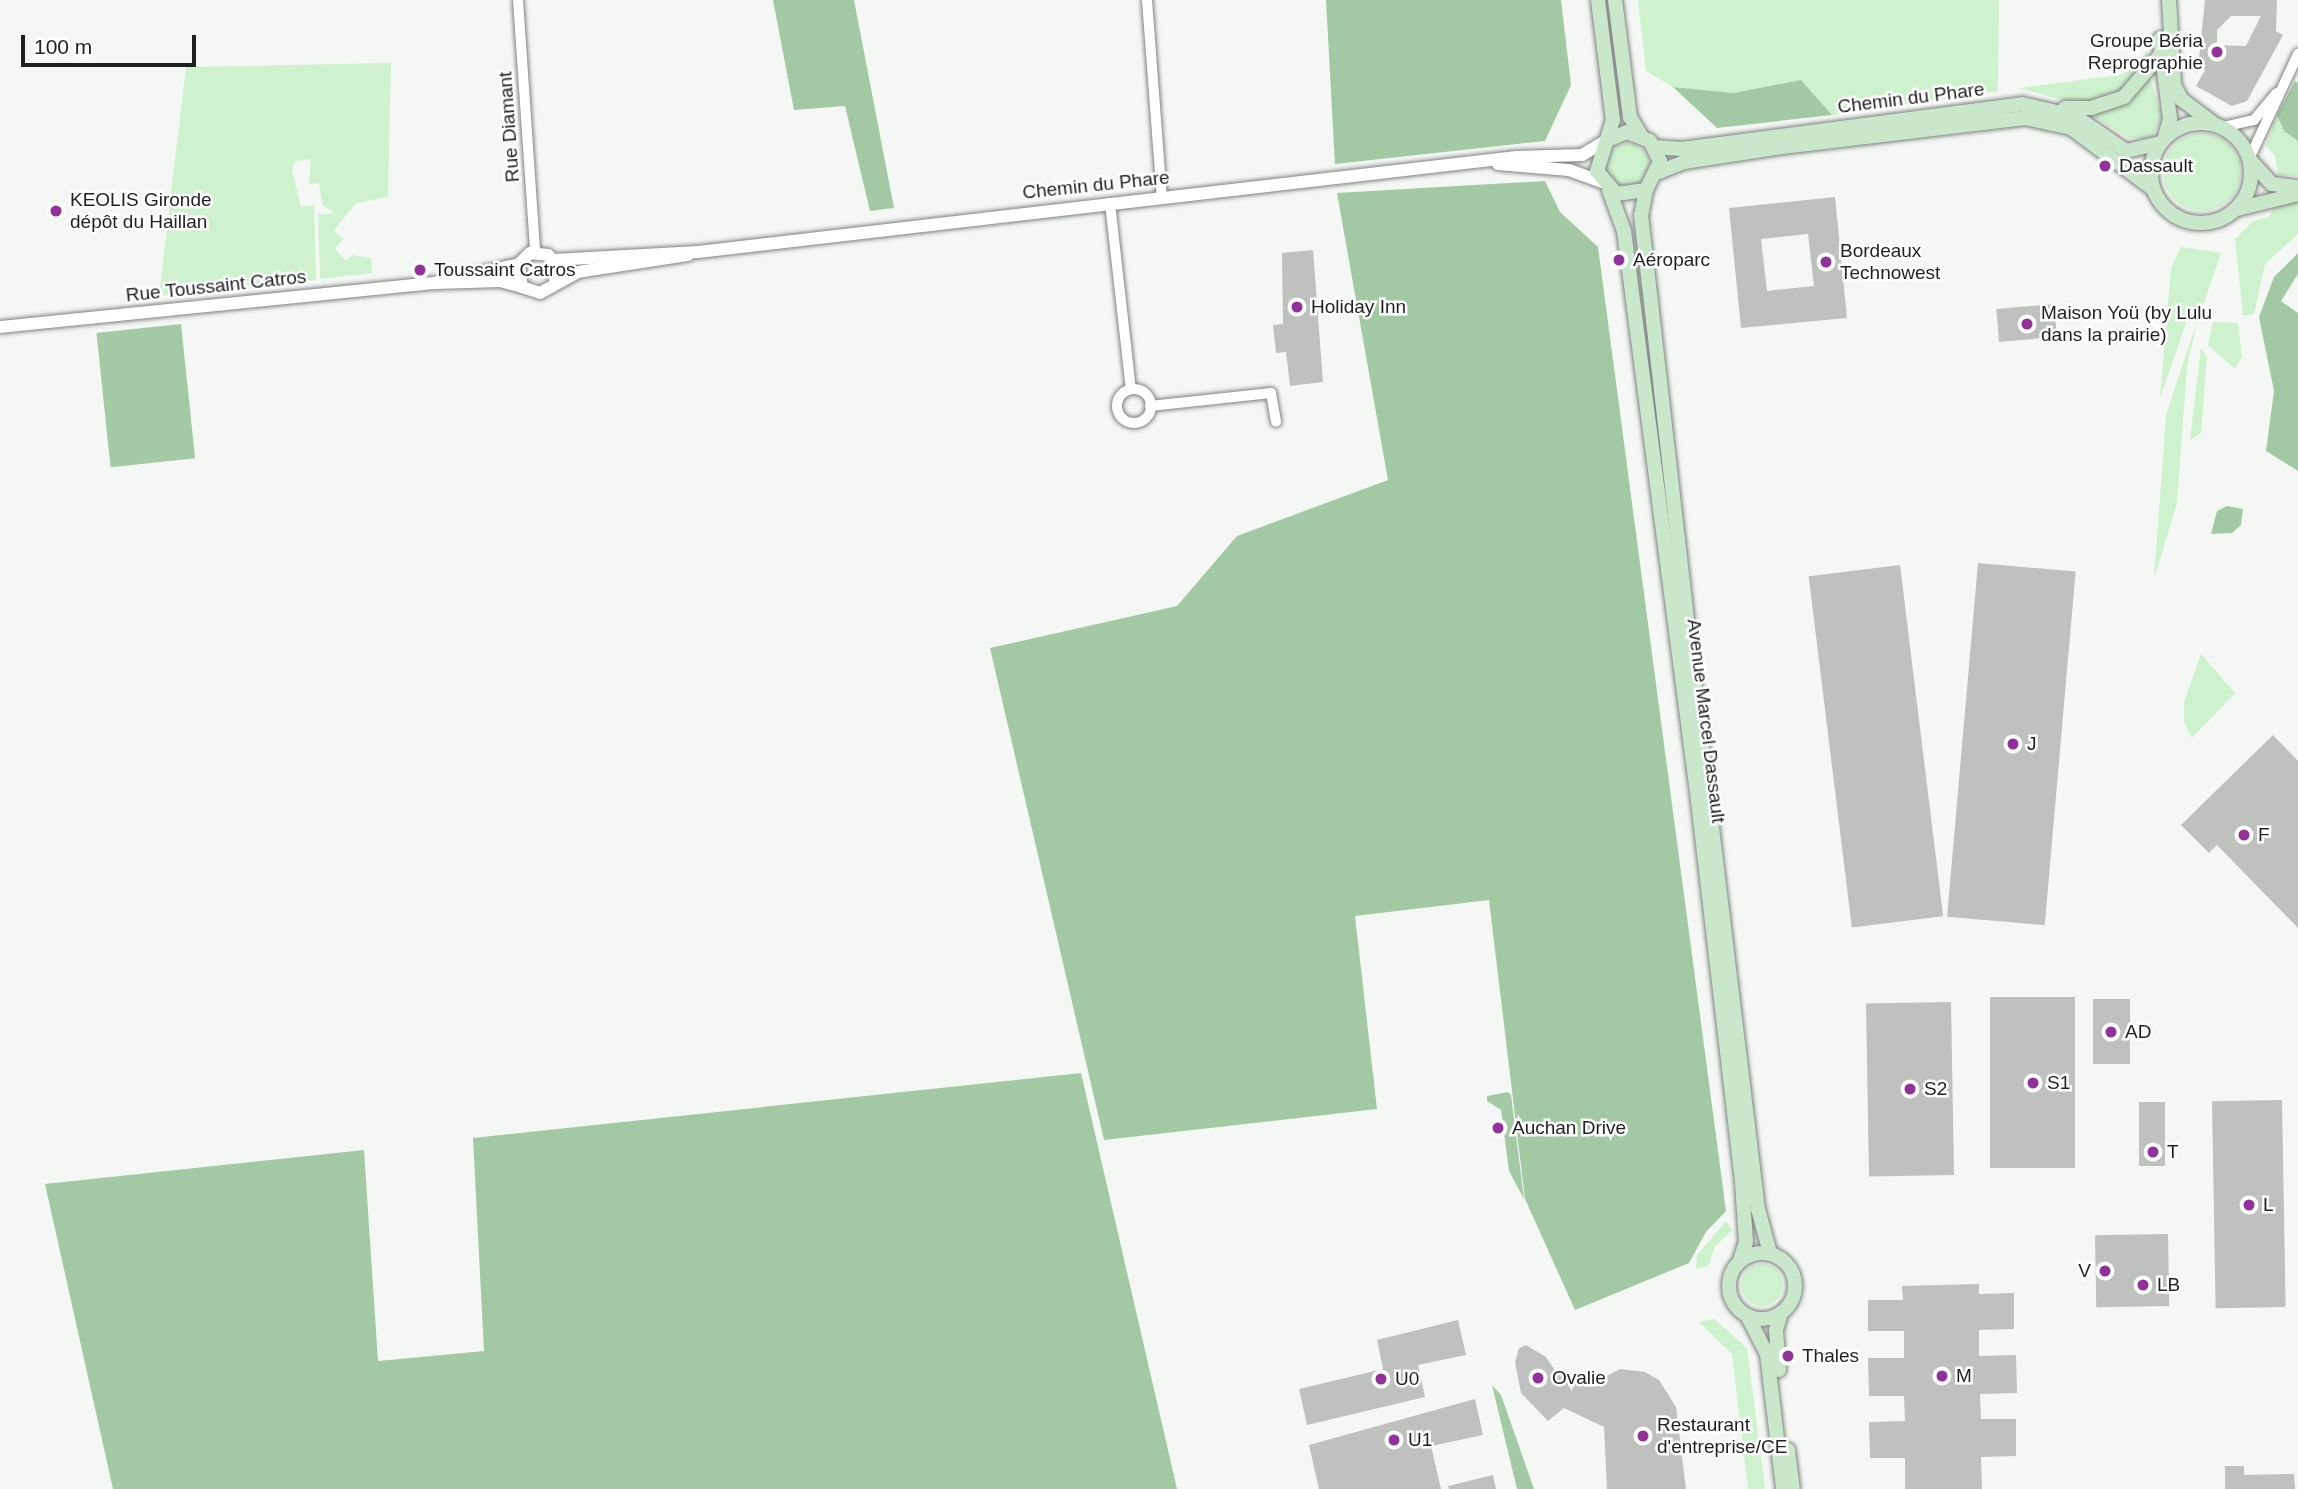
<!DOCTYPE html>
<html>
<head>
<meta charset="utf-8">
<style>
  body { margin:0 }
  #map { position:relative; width:2298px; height:1489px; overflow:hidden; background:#f4f7f4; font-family:Arial,sans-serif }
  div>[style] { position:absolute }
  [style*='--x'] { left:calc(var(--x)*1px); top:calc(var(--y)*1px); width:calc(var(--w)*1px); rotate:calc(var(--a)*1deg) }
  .green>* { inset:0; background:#cdf2cd }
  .round { border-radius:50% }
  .forest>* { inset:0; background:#a3c9a4 }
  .water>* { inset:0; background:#a4c9a5; transform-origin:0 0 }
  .building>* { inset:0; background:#bec1be; transform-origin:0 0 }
  .roads { filter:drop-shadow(0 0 2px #808380) drop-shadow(0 0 2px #808380) }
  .minor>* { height:10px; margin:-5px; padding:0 5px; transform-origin:5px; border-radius:5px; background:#fff }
  .minor>.ring { margin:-5px; padding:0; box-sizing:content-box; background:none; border:10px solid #fff; border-radius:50% }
  .tertiary>* { height:12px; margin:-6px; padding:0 6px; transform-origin:6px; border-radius:6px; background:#fff }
  .secondary>* { height:14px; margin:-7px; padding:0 7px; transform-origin:7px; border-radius:7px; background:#c8e7cb }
  .secondary>.ring { margin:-7px; padding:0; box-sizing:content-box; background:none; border:14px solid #c8e7cb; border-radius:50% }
  .dots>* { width:19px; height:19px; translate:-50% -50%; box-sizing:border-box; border:4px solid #fff; border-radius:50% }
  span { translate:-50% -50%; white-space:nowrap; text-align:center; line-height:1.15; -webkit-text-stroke:5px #fff; paint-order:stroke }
  .poi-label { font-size:19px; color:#1f201f }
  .right { translate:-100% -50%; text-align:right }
  .left { translate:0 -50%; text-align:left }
  .street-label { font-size:19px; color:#1f201f }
  .scale { position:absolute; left:21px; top:35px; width:175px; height:32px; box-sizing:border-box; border:4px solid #1f201f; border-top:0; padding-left:9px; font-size:21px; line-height:24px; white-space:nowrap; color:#1f201f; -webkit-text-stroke:5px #fff; paint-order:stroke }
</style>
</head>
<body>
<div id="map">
  <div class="green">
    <i style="clip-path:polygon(1638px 0,1999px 0,1998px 91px,1832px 115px,1801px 80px,1733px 93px,1673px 87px,1646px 71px)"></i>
    <i style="clip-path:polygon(2147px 50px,2147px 69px,2113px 99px,2077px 104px,2019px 88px,2120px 75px,2139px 64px)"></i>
    <i style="clip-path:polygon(391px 63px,388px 197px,356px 203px,334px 230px,343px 239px,335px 249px,346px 261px,352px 255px,371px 258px,372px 273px,320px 279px,318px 215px,334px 213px,322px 204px,319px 183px,309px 184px,311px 159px,295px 161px,292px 170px,301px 207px,314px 205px,316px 280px,159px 296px,186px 67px)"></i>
    <i style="clip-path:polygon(2150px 79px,2162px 116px,2152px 138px,2129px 138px,2087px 112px,2132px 97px)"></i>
    <i style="clip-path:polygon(2277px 115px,2284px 131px,2298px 141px,2298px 176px,2278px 175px,2275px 155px,2266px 146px)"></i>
    <i class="round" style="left:2163px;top:133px;width:78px;height:78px"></i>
    <i class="round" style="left:1605px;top:143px;width:44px;height:44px"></i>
    <i style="clip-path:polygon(2298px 202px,2298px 234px,2265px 264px,2254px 314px,2243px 316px,2235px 239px,2253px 221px,2269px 217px,2274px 206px)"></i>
    <i style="clip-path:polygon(2181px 247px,2221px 253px,2201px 311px,2191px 309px,2160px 398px,2171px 268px)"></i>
    <i style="clip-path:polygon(2197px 321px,2187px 367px,2177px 503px,2154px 579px,2166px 416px)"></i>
    <i style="clip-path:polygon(2213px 322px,2238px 323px,2242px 357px,2235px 369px,2208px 345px)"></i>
    <i style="clip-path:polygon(2201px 348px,2207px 357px,2201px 433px,2190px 440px)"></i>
    <i style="clip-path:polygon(2201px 654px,2235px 693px,2192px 738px,2184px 722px,2184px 702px)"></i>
    <i style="clip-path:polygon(1726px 1221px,1732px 1230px,1715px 1247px,1708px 1266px,1696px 1269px,1697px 1255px)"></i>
    <i class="round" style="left:1741px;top:1264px;width:42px;height:42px"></i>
    <i style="clip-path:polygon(1714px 1319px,1747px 1348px,1765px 1489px,1748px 1489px,1732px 1354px,1699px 1322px)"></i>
  </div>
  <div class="forest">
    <i style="clip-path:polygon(773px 0,854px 0,894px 208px,870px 211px,845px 106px,794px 110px)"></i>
    <i style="clip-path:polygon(1326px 0,1561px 0,1571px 85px,1545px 141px,1335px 164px)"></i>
    <i style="clip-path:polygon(1801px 80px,1832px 115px,1717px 128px,1673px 87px,1733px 93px)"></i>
    <i style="clip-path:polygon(2295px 81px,2298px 83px,2298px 141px,2284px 131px,2277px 115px)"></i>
    <i style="clip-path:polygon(1545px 181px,1560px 212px,1598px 247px,1726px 1211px,1706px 1232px,1689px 1263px,1575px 1310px,1525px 1199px,1489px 900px,1355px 916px,1377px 1109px,1104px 1140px,990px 648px,1177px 606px,1237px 536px,1388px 480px,1337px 193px)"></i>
    <i style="clip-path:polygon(2298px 253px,2298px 274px,2281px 301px,2298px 313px,2298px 471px,2266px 451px,2274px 391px,2259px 317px,2274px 277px)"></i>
    <i style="clip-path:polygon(2227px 506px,2243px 509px,2241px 525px,2232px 533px,2211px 534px,2217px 511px)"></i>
    <i style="clip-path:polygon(1081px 1073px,1177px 1489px,113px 1489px,45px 1184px,364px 1150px,378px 1361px,484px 1351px,473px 1138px)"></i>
  </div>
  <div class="water">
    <i style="left:181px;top:324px;width:135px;height:85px;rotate:84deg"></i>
    <i style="clip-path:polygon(1508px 1092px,1511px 1095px,1524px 1199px,1509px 1171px,1501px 1110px,1487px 1101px,1487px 1096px)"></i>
    <i style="clip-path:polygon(1492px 1385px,1501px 1395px,1534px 1489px,1517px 1489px)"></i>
  </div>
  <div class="building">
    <i style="clip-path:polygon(evenodd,2205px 0,2277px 0,2276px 31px,2283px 35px,2247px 101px,2232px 106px,2196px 86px,2205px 70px,2199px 59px,2205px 0,2231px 16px,2261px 16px,2246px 46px,2217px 45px,2217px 30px,2231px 16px)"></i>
    <i style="clip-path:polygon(evenodd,1835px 197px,1847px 318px,1741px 328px,1729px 208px,1835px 197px,1808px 234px,1814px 286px,1767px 291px,1761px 239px,1808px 234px)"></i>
    <i style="clip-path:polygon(1313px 250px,1323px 382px,1290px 386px,1286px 352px,1276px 353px,1273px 325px,1283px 324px,1282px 253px)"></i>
    <i style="left:2054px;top:304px;width:33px;height:58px;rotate:85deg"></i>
    <i style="left:1978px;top:563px;width:98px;height:355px;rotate:5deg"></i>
    <i style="left:1900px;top:565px;width:354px;height:92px;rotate:83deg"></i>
    <i style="clip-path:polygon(2273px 735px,2298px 761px,2298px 928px,2217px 845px,2209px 853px,2181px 825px)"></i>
    <i style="left:2075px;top:997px;width:171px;height:85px;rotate:90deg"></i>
    <i style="left:2130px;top:999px;width:65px;height:37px;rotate:90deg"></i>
    <i style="left:1951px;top:1002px;width:173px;height:85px;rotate:89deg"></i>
    <i style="left:2282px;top:1100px;width:207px;height:70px;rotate:89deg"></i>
    <i style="left:2139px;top:1102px;width:26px;height:64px"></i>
    <i style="left:2168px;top:1234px;width:72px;height:73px;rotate:89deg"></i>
    <i style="clip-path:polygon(1979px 1284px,1979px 1294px,2014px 1293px,2014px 1329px,1979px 1330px,1979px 1356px,2016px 1355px,2017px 1393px,1980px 1394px,1981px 1419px,2016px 1419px,2016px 1456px,1981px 1457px,1982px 1489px,1905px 1489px,1905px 1458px,1870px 1458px,1869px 1422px,1905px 1421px,1904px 1396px,1869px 1396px,1868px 1358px,1904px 1358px,1904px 1331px,1868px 1331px,1868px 1300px,1903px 1300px,1902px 1286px)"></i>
    <i style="clip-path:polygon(1458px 1320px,1466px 1355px,1418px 1365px,1425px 1397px,1307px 1425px,1299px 1389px,1383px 1369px,1377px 1340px)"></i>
    <i style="clip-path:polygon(1526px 1345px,1546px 1357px,1556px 1372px,1590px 1385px,1620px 1369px,1645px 1372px,1659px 1380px,1676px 1407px,1686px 1489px,1607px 1489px,1604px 1427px,1564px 1408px,1548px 1421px,1521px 1393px,1515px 1362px,1519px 1348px)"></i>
    <i style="clip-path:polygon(1475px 1399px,1483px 1435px,1431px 1446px,1441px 1489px,1319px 1489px,1309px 1445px)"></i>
    <i style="clip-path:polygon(2225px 1466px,2244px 1466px,2244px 1475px,2294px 1474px,2295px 1489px,2225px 1489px)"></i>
    <i style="clip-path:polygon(1493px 1475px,1496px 1489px,1449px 1489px,1448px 1486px)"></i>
  </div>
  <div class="roads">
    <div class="minor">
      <i style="--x:518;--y:0;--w:253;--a:86.1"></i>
      <i style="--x:1147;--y:0;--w:199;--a:85.7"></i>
      <i style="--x:2223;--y:127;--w:32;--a:-13"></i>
      <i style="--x:2254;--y:120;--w:35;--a:-50"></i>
      <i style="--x:2250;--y:157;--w:114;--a:-65"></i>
      <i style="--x:1110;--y:203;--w:187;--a:83.6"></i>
      <i class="ring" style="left:1117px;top:389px;width:24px;height:24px"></i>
      <i style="--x:1150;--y:406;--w:122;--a:-6.1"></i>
      <i style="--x:1271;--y:393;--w:29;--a:80"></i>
    </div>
    <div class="tertiary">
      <i style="--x:1498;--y:164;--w:71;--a:4.8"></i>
      <i style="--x:1569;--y:170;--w:35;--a:20"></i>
      <i style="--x:553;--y:260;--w:145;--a:-3.2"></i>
      <i style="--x:698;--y:252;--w:824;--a:-6.62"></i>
      <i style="--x:1517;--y:157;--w:65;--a:-1.8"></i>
      <i style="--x:1582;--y:155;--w:29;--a:-31"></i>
      <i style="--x:435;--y:283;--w:65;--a:-1.8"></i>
      <i style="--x:500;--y:281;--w:23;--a:15"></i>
      <i style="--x:555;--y:284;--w:19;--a:-84"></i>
      <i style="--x:557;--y:265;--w:13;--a:-132"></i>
      <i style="--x:548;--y:255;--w:18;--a:-174"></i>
      <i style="--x:530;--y:253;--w:16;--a:135"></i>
      <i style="--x:519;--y:264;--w:23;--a:83"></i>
      <i style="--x:522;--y:287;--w:19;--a:18"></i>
      <i style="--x:540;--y:293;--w:43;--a:-28.9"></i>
      <i style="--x:578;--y:272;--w:111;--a:-8.8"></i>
      <i style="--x:0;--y:327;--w:437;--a:-5.8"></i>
      <i style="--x:435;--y:283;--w:86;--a:-12.7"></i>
    </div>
    <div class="secondary">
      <i style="--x:1598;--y:0;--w:121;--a:82.9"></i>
      <i style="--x:1613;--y:120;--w:53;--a:107.4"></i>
      <i style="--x:1597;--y:171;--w:30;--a:50"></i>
      <i style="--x:1616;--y:194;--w:30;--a:-8"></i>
      <i style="--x:1646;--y:190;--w:32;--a:-64"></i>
      <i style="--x:1660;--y:161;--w:22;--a:-117"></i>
      <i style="--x:1650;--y:141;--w:25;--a:-159"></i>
      <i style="--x:1627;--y:132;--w:22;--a:158"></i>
      <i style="--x:1615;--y:0;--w:118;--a:82.7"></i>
      <i style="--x:1630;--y:117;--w:21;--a:59"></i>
      <i style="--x:2169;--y:0;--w:85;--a:86.6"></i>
      <i style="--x:2174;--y:85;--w:16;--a:63"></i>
      <i style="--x:2181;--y:99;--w:38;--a:37"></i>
      <i style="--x:2160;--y:39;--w:81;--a:82.9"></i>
      <i style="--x:2170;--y:119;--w:19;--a:106"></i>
      <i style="--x:2065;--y:108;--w:26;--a:0"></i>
      <i style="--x:2091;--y:108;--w:35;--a:-18"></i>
      <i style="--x:2124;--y:97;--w:55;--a:-49.4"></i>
      <i class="ring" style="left:2151px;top:123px;width:86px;height:86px"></i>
      <i style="--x:1654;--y:147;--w:28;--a:4"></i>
      <i style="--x:1682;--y:149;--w:343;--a:-7.5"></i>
      <i style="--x:2022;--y:104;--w:54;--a:12.8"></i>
      <i style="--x:2075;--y:116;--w:62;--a:34.5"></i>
      <i style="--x:2126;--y:151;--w:35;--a:-13"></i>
      <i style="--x:2251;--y:161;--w:31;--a:48"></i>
      <i style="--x:2272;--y:184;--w:26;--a:7"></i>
      <i style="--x:1659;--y:172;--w:27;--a:-22"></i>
      <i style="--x:1684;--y:162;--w:99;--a:-8.7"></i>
      <i style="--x:1782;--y:147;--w:245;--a:-6.8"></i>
      <i style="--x:2025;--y:118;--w:47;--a:12.3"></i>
      <i style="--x:2071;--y:128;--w:102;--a:36.6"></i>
      <i style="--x:1609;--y:190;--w:44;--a:69.9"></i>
      <i style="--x:1624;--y:231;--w:575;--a:82.6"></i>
      <i style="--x:1698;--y:801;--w:384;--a:83.4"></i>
      <i style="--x:1742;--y:1182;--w:60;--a:86.2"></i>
      <i style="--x:1746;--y:1242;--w:20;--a:108"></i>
      <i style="--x:1646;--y:190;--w:25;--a:101"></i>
      <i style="--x:1641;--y:215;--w:408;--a:83.5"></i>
      <i style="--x:1687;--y:620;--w:593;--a:83.13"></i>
      <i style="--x:1758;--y:1209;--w:46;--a:74.7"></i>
      <i style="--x:2237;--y:209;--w:63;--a:-13.8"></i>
      <i class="ring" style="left:1729px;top:1253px;width:52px;height:52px"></i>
      <i style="--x:1748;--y:1317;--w:42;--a:62.8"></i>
      <i style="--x:1767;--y:1354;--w:136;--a:83.2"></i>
      <i style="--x:1779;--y:1370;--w:40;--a:-94.3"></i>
      <i style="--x:1776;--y:1330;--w:18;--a:-74"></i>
      <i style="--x:1788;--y:1450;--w:39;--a:83"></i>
    </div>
  </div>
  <div class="dots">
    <i style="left:2217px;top:52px;background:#923199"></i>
    <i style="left:2105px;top:166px;background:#923199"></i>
    <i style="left:56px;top:211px;background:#923199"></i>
    <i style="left:1619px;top:260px;background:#923199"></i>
    <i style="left:1826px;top:262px;background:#923199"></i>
    <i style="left:420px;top:270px;background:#923199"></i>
    <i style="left:1297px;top:307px;background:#923199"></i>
    <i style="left:2027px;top:324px;background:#923199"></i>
    <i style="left:2013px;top:744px;background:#923199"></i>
    <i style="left:2244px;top:835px;background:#923199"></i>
    <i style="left:2111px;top:1032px;background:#923199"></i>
    <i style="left:2033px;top:1083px;background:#923199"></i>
    <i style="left:1910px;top:1089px;background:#923199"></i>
    <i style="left:1498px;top:1128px;background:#923199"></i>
    <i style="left:2153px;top:1152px;background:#923199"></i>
    <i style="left:2249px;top:1205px;background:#923199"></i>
    <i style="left:2105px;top:1271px;background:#923199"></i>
    <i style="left:2143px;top:1285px;background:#923199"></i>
    <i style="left:1788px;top:1356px;background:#923199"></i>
    <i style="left:1942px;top:1376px;background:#923199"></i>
    <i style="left:1538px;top:1378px;background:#923199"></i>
    <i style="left:1381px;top:1379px;background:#923199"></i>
    <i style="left:1643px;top:1436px;background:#923199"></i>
    <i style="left:1394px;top:1440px;background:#923199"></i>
  </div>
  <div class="poi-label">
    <span class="right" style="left:2203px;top:52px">Groupe Béria<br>Reprographie</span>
    <span class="left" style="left:2119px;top:166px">Dassault</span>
    <span class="left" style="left:70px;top:211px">KEOLIS Gironde<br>dépôt du Haillan</span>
    <span class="left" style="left:1840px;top:262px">Bordeaux<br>Technowest</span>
    <span class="left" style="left:1633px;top:260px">Aéroparc</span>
    <span class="left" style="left:434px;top:270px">Toussaint Catros</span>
    <span class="left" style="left:1311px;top:307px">Holiday Inn</span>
    <span class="left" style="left:2041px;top:324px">Maison Yoü (by Lulu<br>dans la prairie)</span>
    <span class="left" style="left:2027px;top:744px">J</span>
    <span class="left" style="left:2258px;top:835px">F</span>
    <span class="left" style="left:2125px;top:1032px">AD</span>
    <span class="left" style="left:2047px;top:1083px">S1</span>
    <span class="left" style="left:1924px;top:1089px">S2</span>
    <span class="left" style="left:1512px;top:1128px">Auchan Drive</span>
    <span class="left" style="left:2167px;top:1152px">T</span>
    <span class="left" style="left:2263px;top:1205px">L</span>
    <span class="right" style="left:2091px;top:1271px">V</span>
    <span class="left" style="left:2157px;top:1285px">LB</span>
    <span class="left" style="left:1802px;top:1356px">Thales</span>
    <span class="left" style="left:1956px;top:1376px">M</span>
    <span class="left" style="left:1552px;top:1378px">Ovalie</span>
    <span class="left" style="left:1395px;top:1379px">U0</span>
    <span class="left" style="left:1657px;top:1436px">Restaurant<br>d'entreprise/CE</span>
    <span class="left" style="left:1408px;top:1440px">U1</span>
  </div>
  <div class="street-label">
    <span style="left:1911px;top:98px;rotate:-7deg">Chemin du Phare</span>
    <span style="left:509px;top:127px;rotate:-94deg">Rue Diamant</span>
    <span style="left:1096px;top:185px;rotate:-6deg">Chemin du Phare</span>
    <span style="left:216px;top:286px;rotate:-6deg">Rue Toussaint Catros</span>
    <span style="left:1706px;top:721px;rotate:83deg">Avenue Marcel Dassault</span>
  </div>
  <div class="scale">100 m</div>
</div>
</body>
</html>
